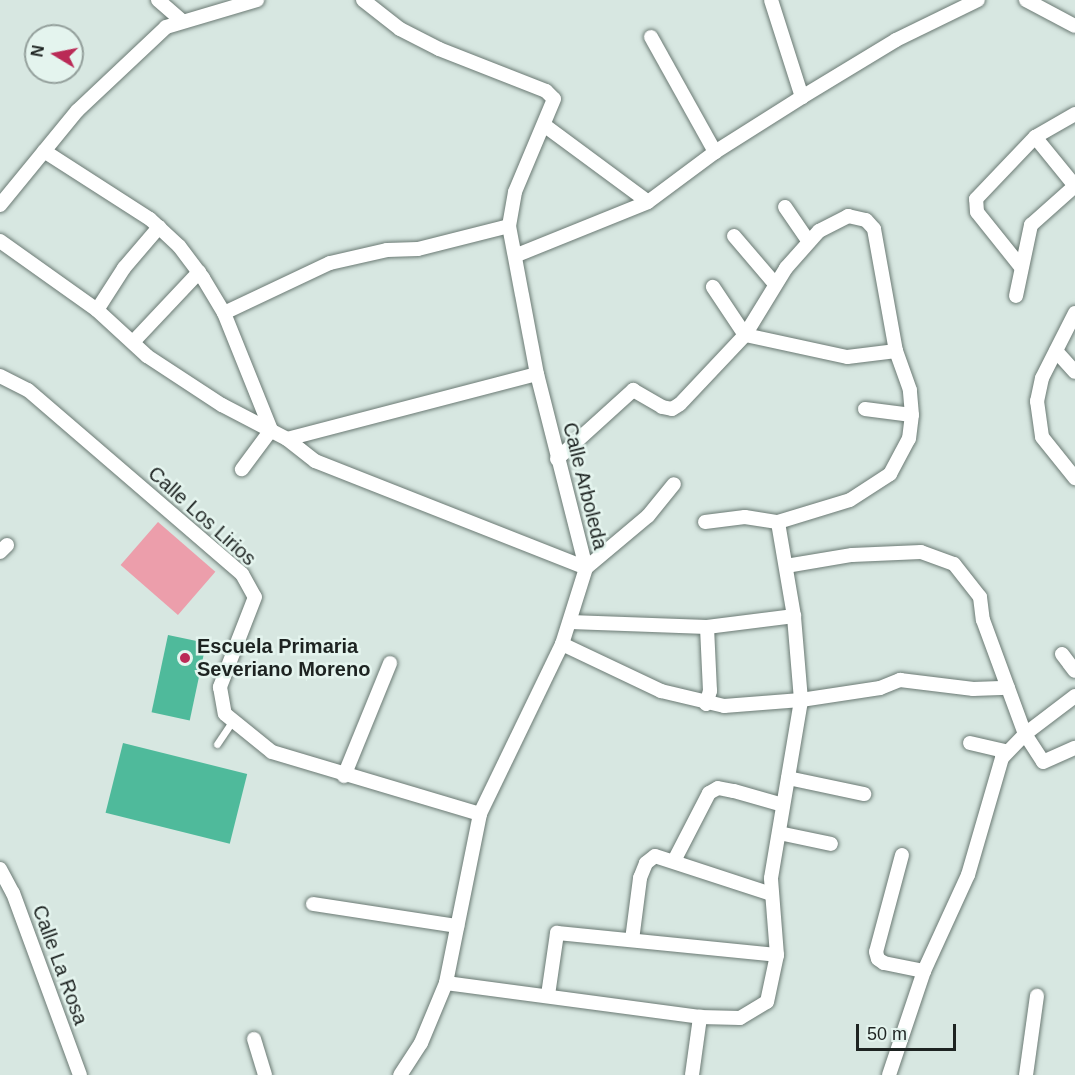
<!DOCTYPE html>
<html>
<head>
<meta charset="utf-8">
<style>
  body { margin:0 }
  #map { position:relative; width:1075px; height:1075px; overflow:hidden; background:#d7e7e1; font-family:Helvetica,sans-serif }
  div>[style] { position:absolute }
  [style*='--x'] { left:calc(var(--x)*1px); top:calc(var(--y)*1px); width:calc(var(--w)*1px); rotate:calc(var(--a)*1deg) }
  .green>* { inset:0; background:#ec9eab; transform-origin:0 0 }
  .building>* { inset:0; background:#4fba9b; transform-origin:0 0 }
  .roads { filter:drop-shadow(0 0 2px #6b7a74) drop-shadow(0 0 2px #6b7a74) }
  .service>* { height:7px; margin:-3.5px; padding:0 3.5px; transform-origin:3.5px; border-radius:3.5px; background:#fff }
  .minor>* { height:14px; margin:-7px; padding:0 7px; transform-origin:7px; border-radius:7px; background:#fff }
  .dots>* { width:16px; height:16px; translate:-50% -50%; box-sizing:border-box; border:3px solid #e4f4ee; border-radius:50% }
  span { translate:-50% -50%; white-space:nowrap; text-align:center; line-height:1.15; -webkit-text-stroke:5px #e4f4ee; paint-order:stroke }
  .street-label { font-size:20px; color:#1d2321 }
  .poi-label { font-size:20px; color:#1d2321; font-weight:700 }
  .left { translate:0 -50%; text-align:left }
  .north { position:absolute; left:24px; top:24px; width:60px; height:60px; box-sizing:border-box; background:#e4f4ee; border:2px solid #94a09c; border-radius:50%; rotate:280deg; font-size:16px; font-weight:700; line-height:24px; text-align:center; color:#1d2321 }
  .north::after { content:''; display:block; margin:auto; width:21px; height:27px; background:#ba2a56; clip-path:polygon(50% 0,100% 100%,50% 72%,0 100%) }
  .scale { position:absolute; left:856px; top:1024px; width:100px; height:27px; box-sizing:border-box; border:3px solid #1d2321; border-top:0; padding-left:8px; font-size:18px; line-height:21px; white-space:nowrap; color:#1d2321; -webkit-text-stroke:4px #e4f4ee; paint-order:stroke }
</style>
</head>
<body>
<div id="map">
  <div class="green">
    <i style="left:158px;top:522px;width:76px;height:57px;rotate:41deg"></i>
  </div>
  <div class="building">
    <i style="left:168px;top:635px;width:39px;height:79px;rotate:12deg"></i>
    <i style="left:123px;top:743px;width:128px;height:72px;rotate:14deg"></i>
  </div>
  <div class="roads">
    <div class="service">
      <i style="--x:217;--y:744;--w:29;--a:-56"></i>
    </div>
    <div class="minor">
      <i style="--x:158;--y:0;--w:32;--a:41"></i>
      <i style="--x:363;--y:0;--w:47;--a:38.1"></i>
      <i style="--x:400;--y:29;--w:44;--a:27.1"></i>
      <i style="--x:439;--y:49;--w:115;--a:21.4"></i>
      <i style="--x:546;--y:91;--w:11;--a:45"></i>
      <i style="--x:554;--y:99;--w:101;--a:112.8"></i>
      <i style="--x:515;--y:192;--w:35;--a:100"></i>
      <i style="--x:509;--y:226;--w:151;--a:79.3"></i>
      <i style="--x:537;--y:374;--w:200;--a:75.8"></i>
      <i style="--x:586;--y:568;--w:80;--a:107.5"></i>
      <i style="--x:562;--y:644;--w:189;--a:115.8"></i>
      <i style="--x:480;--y:814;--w:172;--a:101.4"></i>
      <i style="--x:446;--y:983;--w:65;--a:112.6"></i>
      <i style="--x:421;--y:1043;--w:38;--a:123"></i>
      <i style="--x:771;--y:0;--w:102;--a:72.3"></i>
      <i style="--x:1026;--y:0;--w:55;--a:28"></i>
      <i style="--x:651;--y:37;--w:132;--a:60.9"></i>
      <i style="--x:544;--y:125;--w:129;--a:36.5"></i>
      <i style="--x:44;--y:151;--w:126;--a:32.7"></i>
      <i style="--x:150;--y:219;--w:40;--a:43"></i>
      <i style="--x:179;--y:246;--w:40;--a:53"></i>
      <i style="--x:203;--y:278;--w:41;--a:59"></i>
      <i style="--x:224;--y:313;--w:126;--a:68.1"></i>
      <i style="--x:271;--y:430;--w:49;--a:126.6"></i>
      <i style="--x:0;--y:205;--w:122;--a:-50.7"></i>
      <i style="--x:77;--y:111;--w:122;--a:-43.3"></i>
      <i style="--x:166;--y:27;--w:95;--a:-16.5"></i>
      <i style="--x:785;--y:207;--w:42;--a:55.6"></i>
      <i style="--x:734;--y:236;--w:63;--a:49.5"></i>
      <i style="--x:0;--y:241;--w:119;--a:35.4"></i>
      <i style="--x:97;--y:310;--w:68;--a:42.6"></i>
      <i style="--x:147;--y:356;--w:90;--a:33.2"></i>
      <i style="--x:222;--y:405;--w:73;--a:27.6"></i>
      <i style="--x:287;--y:439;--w:36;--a:38"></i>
      <i style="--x:315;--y:461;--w:291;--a:21.5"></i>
      <i style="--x:517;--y:255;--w:141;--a:-22"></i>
      <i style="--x:648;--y:202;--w:84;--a:-36.7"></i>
      <i style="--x:715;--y:152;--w:103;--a:-32.3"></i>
      <i style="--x:802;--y:97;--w:110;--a:-31.2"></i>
      <i style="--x:896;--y:40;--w:91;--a:-26"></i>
      <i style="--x:1021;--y:267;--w:70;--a:-128.7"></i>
      <i style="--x:977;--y:212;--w:13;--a:-94"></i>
      <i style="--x:976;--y:199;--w:86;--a:-46.4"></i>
      <i style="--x:1035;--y:137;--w:46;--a:-29.9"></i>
      <i style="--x:1016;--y:296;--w:73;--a:-78.1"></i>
      <i style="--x:1031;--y:225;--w:59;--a:-41.6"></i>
      <i style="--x:1075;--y:186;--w:63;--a:-129.2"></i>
      <i style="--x:97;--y:310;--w:50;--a:-57.3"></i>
      <i style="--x:124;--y:268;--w:54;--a:-49.5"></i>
      <i style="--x:224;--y:313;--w:117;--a:-25.3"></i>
      <i style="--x:330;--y:263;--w:58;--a:-12.8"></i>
      <i style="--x:387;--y:250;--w:31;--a:-2"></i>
      <i style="--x:418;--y:249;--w:94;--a:-14.2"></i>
      <i style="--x:1075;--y:313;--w:73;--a:116.9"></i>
      <i style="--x:1042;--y:378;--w:24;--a:102"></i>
      <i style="--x:1037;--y:401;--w:36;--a:82"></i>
      <i style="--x:1042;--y:437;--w:53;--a:51.2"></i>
      <i style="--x:134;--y:341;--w:95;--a:-46.7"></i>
      <i style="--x:1056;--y:351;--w:28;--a:48"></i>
      <i style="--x:0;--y:376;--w:31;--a:27"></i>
      <i style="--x:28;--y:390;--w:282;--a:40.7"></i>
      <i style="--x:242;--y:574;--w:26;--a:61"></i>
      <i style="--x:255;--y:597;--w:97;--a:111.3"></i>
      <i style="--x:220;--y:687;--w:27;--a:80"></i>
      <i style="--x:225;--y:714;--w:60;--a:39"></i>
      <i style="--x:272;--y:752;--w:217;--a:16.6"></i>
      <i style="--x:865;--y:409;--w:47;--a:7.3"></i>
      <i style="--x:287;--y:439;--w:258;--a:-14.6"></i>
      <i style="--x:557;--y:459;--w:103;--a:-42.2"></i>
      <i style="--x:633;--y:390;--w:34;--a:30"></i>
      <i style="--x:662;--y:407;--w:10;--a:11"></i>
      <i style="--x:672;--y:409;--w:9;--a:-32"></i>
      <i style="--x:680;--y:404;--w:95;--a:-46.7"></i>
      <i style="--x:745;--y:335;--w:79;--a:-58.5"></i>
      <i style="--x:786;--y:268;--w:50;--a:-48.3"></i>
      <i style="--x:819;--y:231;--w:33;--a:-27"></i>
      <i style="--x:848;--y:216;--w:18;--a:13"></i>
      <i style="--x:866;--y:220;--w:12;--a:48"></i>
      <i style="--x:874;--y:229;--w:124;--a:79.8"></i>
      <i style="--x:705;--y:522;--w:40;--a:-7.1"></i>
      <i style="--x:745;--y:517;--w:33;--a:9"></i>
      <i style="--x:778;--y:522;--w:75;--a:-17"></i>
      <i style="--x:850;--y:500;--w:48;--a:-33"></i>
      <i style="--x:890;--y:474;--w:40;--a:-62"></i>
      <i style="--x:909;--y:439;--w:24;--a:-83"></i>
      <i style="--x:912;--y:415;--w:25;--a:-95"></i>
      <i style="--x:910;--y:390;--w:41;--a:-109.7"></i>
      <i style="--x:896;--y:351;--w:49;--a:173"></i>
      <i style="--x:847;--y:357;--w:104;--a:-167.8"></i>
      <i style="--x:745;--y:335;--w:58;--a:-123.7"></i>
      <i style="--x:0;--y:552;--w:10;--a:-45"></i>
      <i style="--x:786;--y:566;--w:67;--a:-9.5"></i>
      <i style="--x:852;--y:555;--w:69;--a:-2.5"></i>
      <i style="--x:921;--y:552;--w:35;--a:20"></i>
      <i style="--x:954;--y:564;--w:42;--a:51.8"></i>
      <i style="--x:980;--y:597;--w:23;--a:83"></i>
      <i style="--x:983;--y:620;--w:121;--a:69.8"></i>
      <i style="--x:1025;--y:734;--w:33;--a:57"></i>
      <i style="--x:1043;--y:762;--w:35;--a:-24"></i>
      <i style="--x:586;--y:568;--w:81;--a:-40"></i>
      <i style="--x:648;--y:516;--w:41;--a:-50.9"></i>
      <i style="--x:570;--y:622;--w:137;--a:2.1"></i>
      <i style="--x:707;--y:627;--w:88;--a:-7.2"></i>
      <i style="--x:562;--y:644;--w:110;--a:25.4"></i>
      <i style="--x:661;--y:691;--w:65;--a:13.4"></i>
      <i style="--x:724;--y:706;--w:77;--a:-4.5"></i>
      <i style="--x:801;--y:700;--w:80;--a:-8.6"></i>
      <i style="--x:880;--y:688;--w:22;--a:-22"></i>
      <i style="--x:900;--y:680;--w:74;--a:7"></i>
      <i style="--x:973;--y:689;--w:35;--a:-2"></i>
      <i style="--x:1062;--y:654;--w:21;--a:53"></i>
      <i style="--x:706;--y:704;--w:14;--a:-73"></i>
      <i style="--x:710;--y:691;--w:64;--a:-92.7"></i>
      <i style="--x:970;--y:743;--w:37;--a:13"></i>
      <i style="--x:344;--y:776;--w:122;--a:-67.8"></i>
      <i style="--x:788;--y:778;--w:78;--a:11.9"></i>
      <i style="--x:779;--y:833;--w:53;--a:11.9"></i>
      <i style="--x:902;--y:855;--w:100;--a:105"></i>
      <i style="--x:876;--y:952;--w:7;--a:74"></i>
      <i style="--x:878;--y:959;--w:7;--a:34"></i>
      <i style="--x:884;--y:963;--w:41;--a:11.3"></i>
      <i style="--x:675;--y:859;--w:74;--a:-62.7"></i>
      <i style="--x:709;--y:793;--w:10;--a:-29"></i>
      <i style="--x:718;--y:788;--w:16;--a:11"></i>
      <i style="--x:734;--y:791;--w:51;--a:15.9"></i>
      <i style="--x:0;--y:869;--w:27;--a:62"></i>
      <i style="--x:13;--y:893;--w:194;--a:69.8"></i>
      <i style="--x:313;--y:904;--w:146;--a:8.7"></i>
      <i style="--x:632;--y:940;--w:63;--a:-82.6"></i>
      <i style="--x:640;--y:878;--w:16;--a:-68"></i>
      <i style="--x:646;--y:863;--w:11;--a:-38"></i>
      <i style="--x:655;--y:856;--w:122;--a:18.1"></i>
      <i style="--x:446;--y:983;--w:256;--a:7.6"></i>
      <i style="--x:700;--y:1017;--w:40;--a:1.4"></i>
      <i style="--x:740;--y:1018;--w:31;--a:-31"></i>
      <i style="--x:767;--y:1002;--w:48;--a:-78"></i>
      <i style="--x:777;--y:955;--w:77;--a:-94.5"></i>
      <i style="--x:771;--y:878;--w:181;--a:-80.4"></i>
      <i style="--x:801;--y:700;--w:84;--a:-94.8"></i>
      <i style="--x:794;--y:616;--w:95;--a:-99.7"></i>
      <i style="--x:548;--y:995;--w:63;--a:-81.7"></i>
      <i style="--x:557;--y:933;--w:221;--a:5.7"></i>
      <i style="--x:254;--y:1039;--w:38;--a:73"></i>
      <i style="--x:692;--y:1075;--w:59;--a:-82.1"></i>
      <i style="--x:889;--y:1075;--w:110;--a:-71.4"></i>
      <i style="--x:924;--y:971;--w:106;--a:-65.4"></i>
      <i style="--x:968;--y:875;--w:122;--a:-73.8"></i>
      <i style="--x:1002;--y:758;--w:33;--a:-46"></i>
      <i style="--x:1025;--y:734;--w:63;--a:-37.2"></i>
      <i style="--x:1026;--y:1075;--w:80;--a:-82.1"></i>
    </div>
  </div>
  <div class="dots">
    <i style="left:185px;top:658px;background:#ba2a56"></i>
  </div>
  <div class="street-label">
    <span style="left:585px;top:486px;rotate:76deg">Calle Arboleda</span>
    <span style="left:202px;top:516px;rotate:42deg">Calle Los Lirios</span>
    <span style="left:60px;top:965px;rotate:70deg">Calle La Rosa</span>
  </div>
  <div class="poi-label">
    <span class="left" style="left:197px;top:658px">Escuela Primaria<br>Severiano Moreno</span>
  </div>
  <div class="north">N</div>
  <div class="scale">50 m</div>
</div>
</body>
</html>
